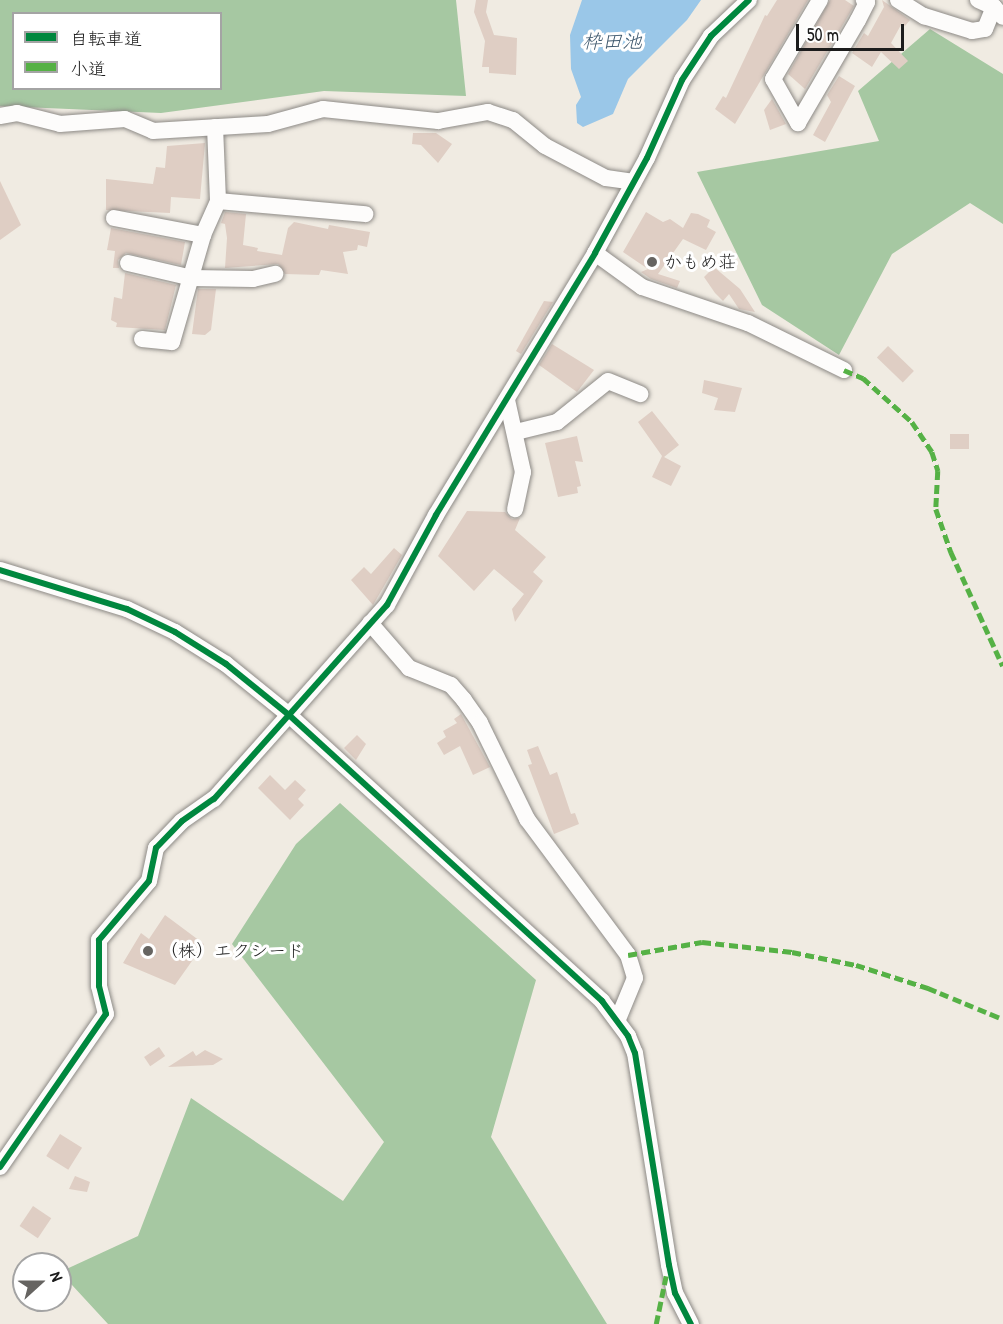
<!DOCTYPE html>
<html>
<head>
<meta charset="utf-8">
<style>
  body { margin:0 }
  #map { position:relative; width:1003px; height:1324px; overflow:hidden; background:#f0ebe2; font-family:"Patrick Hand","Klee One",sans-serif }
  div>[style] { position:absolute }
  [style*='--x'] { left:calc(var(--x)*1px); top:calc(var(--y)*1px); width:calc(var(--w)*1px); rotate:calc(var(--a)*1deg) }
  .forest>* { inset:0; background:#a6c8a2 }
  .water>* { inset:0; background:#9ac7e8 }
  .building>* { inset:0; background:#dfcec4; transform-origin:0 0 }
  .roads { filter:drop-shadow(0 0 2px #8d8a86) drop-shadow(0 0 2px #8d8a86) }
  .minor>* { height:16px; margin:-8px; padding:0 8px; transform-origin:8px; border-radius:8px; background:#fdfcfb }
  .quiet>* { height:4.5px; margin-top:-2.25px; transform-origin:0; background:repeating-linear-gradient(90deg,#55b145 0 9px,transparent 0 13.5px) }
  .cycleway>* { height:6px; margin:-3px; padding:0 3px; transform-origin:3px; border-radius:3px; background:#00873e }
  .dots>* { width:16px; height:16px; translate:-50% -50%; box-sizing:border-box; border:3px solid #fff; border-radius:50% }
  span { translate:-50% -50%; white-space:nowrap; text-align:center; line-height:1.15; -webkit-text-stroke:6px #fff; paint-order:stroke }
  .poi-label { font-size:18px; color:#1c1c1c }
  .left { translate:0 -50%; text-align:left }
  .water-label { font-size:20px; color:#405a6f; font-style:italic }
  .legend { position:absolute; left:12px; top:12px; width:210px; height:78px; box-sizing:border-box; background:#fff; border:2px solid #a4a4a4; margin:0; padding:8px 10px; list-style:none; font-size:18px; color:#1c1c1c }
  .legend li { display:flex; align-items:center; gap:12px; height:30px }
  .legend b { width:30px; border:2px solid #a4a4a4 }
  .north { position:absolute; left:12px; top:1252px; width:60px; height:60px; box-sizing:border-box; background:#fff; border:2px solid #a4a4a4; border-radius:50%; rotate:69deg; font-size:16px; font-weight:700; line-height:24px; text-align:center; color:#1c1c1c }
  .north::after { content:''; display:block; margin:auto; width:21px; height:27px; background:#666461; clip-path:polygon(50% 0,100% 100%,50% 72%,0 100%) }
  .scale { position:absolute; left:796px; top:24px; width:108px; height:27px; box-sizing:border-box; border:3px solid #1c1c1c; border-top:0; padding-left:8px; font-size:18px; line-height:21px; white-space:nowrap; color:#1c1c1c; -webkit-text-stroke:4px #fff; paint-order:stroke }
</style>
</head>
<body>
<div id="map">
  <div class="forest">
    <i style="clip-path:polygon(evenodd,0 0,456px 0,466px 96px,324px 91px,161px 113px,0 106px,0 0,14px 14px,220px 14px,220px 88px,14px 88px,14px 14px)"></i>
    <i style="clip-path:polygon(930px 29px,1003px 74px,1003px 224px,970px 203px,892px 254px,839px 355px,762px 305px,697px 172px,879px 141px,858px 91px)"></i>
    <i style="clip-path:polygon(340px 803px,536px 980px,491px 1137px,607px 1324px,108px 1324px,60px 1272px,138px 1236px,191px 1098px,343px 1201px,384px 1142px,232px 944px,296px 844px)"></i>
  </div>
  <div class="water">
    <i style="clip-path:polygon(582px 0,701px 0,687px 20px,628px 79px,613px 114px,583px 127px,577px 123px,576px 105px,581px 97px,571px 69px,570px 35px)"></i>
  </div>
  <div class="building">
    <i style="clip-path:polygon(476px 0,488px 0,486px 12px,494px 35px,517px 38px,516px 75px,489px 73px,489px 67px,482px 67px,485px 41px,474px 12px)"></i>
    <i style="clip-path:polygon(777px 0,808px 0,735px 124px,715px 109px,723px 96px,726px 98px,765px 15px,767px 16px)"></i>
    <i style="clip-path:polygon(830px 0,845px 0,854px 6px,805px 89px,788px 74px)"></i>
    <i style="clip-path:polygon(882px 0,910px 20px,905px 26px,902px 23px,891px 43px,908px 61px,899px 69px,881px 52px,872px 67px,852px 53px,864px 33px,868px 36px,884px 7px)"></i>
    <i style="clip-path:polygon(839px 76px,855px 86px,825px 142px,813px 135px,831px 102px,827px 95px)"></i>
    <i style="clip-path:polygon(772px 99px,786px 124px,770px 130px,764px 110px)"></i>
    <i style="clip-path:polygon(413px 133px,436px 133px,452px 144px,438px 163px,421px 145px,412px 144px)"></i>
    <i style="clip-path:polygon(205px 143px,200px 199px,171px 197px,170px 213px,106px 210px,106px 179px,153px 184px,156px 167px,165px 168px,167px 146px)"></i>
    <i style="clip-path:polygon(0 181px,21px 225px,0 240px)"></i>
    <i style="clip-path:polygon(225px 212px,246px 214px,243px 245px,258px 248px,257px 251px,282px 255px,288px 228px,294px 222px,328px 229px,329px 225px,370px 232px,367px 247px,358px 245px,357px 250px,343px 252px,348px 274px,321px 270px,319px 275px,285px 274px,278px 264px,225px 268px,227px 238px,225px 224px,221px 223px)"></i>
    <i style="clip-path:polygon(646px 212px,663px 222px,670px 219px,683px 228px,691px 213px,698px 214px,710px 220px,707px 227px,716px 232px,706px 250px,683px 239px,658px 274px,680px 281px,677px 288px,651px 279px,641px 272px,648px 269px,623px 252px)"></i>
    <i style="clip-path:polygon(111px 228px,185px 242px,181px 265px,126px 253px,118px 260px,119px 268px,113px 268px,115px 251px,107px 250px)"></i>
    <i style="clip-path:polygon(714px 267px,740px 289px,755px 312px,739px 309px,729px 294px,723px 301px,715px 293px,704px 277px)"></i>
    <i style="clip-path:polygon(125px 273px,176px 285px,165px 330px,116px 327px,117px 323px,111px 320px,114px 297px,122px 299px)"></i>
    <i style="clip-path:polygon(198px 289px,216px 289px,211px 330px,205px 335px,192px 334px)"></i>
    <i style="clip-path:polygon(544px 301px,553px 302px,521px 354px,516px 351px)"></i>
    <i style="clip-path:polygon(552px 344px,594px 370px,577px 392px,539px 365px)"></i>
    <i style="left:888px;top:346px;width:36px;height:16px;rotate:44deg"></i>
    <i style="clip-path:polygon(704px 380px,742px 388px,735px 412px,714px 410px,718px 398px,702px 393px)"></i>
    <i style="clip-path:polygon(652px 411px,679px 445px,664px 457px,681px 466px,671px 486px,652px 477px,662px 456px,638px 422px)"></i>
    <i style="left:950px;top:434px;width:19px;height:15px"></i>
    <i style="clip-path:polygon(577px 436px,583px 462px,575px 461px,581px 486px,577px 487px,578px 493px,558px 497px,545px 443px)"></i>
    <i style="clip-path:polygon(467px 511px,505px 512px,512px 519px,520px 518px,515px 530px,546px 557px,533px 572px,543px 581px,515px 622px,512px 609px,524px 594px,494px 569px,474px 591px,438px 556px)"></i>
    <i style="clip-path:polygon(394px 548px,402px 555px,373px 605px,351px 580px,364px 567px,371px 574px)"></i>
    <i style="clip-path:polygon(461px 714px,490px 767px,473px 775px,460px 746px,444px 755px,437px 743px,446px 737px,443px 731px,457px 723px,454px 719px)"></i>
    <i style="clip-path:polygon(357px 735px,366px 744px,356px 760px,344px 748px)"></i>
    <i style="clip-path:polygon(538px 746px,550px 775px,557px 772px,571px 814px,575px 813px,579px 824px,554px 834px,528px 765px,532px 764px,527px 750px)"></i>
    <i style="clip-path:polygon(270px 775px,285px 790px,295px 780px,306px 790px,298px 799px,304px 805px,290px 820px,258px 788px)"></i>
    <i style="clip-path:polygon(165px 915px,204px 944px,175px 985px,123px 963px,141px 933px,149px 939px)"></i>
    <i style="left:159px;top:1047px;width:11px;height:18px;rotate:56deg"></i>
    <i style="clip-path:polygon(205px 1050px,223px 1059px,213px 1065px,168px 1067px,193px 1051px,196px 1056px)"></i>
    <i style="left:60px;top:1134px;width:26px;height:26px;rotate:32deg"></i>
    <i style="clip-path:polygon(75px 1176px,90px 1182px,87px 1192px,69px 1189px)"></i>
    <i style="left:33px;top:1206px;width:22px;height:24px;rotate:34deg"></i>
  </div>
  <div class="roads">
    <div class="minor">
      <i style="--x:820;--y:0;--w:92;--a:120.7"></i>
      <i style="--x:773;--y:79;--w:51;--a:60.4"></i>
      <i style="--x:798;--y:123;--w:119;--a:-59.8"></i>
      <i style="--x:858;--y:20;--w:20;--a:-63"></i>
      <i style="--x:867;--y:2;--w:4;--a:-146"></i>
      <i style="--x:898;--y:0;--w:31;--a:32"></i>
      <i style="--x:924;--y:16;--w:50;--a:17.4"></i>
      <i style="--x:972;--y:31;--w:13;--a:-9"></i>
      <i style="--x:985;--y:29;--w:24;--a:-68"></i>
      <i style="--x:978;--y:0;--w:17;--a:24"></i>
      <i style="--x:994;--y:7;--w:13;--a:48"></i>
      <i style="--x:0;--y:116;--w:17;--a:-10"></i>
      <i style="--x:17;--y:113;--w:44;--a:14.3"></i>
      <i style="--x:60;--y:124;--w:65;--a:-4.4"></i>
      <i style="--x:125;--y:119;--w:30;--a:23"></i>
      <i style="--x:153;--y:131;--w:115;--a:-3.5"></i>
      <i style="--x:268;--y:124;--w:57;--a:-15.3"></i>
      <i style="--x:323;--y:109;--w:116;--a:6"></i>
      <i style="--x:438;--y:121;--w:51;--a:-10.2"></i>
      <i style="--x:488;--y:112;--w:26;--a:18"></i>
      <i style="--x:513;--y:120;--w:41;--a:39.1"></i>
      <i style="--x:545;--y:146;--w:69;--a:27.7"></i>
      <i style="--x:606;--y:178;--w:28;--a:8"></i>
      <i style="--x:218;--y:201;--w:148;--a:5.1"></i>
      <i style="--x:114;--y:218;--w:91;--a:10.8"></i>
      <i style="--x:595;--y:253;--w:58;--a:35.9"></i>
      <i style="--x:642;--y:287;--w:112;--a:18.8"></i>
      <i style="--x:748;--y:323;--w:107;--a:26.1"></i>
      <i style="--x:128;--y:263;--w:66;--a:13.2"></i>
      <i style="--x:192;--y:278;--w:61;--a:0.9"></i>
      <i style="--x:253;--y:279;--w:23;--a:-13"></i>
      <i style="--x:142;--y:339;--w:30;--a:6"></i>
      <i style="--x:172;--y:342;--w:111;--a:-73.8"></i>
      <i style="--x:203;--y:235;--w:37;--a:-66"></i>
      <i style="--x:218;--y:201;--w:74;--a:-92.3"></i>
      <i style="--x:507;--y:400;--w:74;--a:77.5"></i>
      <i style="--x:523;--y:472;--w:38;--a:102"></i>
      <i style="--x:516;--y:432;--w:42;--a:-13.7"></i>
      <i style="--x:557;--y:422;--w:65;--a:-38.8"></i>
      <i style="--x:608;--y:381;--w:35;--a:22"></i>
      <i style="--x:0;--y:570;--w:133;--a:17.1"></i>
      <i style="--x:127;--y:609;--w:53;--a:25.6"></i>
      <i style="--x:175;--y:632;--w:60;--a:32.1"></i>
      <i style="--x:226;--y:664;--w:81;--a:39"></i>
      <i style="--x:289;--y:715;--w:424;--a:42.4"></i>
      <i style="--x:602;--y:1001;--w:44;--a:53.4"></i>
      <i style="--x:628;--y:1036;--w:18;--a:68"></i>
      <i style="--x:635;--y:1053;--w:215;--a:80.9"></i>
      <i style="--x:669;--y:1265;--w:29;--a:78"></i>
      <i style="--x:675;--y:1293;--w:35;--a:63"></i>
      <i style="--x:370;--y:623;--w:60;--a:49.1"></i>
      <i style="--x:409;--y:668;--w:45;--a:22"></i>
      <i style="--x:451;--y:685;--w:20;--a:49"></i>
      <i style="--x:464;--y:700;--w:28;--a:55"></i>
      <i style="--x:480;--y:723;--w:107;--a:63.9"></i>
      <i style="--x:527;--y:819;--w:169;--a:53.4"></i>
      <i style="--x:628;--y:955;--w:24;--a:73"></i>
      <i style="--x:635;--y:978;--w:44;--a:112.5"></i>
      <i style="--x:0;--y:1167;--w:186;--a:-55.3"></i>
      <i style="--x:106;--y:1014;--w:29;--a:-104"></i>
      <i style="--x:99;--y:986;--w:46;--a:-90"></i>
      <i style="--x:99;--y:940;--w:77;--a:-49.7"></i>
      <i style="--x:149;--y:881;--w:34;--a:-78"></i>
      <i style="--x:156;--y:848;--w:37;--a:-46"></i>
      <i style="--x:182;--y:821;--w:39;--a:-35"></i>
      <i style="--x:214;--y:799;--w:260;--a:-48.3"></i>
      <i style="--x:387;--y:605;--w:102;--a:-61.4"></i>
      <i style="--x:436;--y:515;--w:306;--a:-58.7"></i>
      <i style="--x:595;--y:253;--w:108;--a:-61.3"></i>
      <i style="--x:647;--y:158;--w:85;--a:-65.8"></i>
      <i style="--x:682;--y:80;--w:53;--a:-56.6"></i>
      <i style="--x:711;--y:36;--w:52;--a:-43.5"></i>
    </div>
  </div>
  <div class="quiet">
    <i style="--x:844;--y:370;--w:21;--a:23"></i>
    <i style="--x:863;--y:378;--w:66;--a:41.9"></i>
    <i style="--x:912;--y:422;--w:36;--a:56"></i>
    <i style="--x:932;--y:452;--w:20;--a:72"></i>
    <i style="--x:938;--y:471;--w:38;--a:93"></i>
    <i style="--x:936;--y:509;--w:46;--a:70.8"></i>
    <i style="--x:951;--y:552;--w:125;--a:65.5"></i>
    <i style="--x:628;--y:955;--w:75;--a:-10"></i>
    <i style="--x:702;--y:942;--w:91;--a:6.3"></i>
    <i style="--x:792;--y:952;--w:65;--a:11.5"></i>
    <i style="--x:856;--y:965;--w:76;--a:17.7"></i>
    <i style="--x:928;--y:988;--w:81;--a:22.5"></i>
    <i style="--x:656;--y:1324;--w:54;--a:-78.3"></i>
  </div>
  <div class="cycleway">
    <i style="--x:0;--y:570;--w:133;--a:17.1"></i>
    <i style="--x:127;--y:609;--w:53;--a:25.6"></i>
    <i style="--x:175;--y:632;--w:60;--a:32.1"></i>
    <i style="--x:226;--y:664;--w:81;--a:39"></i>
    <i style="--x:289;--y:715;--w:424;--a:42.4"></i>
    <i style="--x:602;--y:1001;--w:44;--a:53.4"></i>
    <i style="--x:628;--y:1036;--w:18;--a:68"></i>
    <i style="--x:635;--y:1053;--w:215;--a:80.9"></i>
    <i style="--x:669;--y:1265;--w:29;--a:78"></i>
    <i style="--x:675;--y:1293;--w:35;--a:63"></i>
    <i style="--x:0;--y:1167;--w:186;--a:-55.3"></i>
    <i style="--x:106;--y:1014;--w:29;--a:-104"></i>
    <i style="--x:99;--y:986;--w:46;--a:-90"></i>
    <i style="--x:99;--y:940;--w:77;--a:-49.7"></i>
    <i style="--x:149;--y:881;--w:34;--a:-78"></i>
    <i style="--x:156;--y:848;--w:37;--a:-46"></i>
    <i style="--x:182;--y:821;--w:39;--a:-35"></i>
    <i style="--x:214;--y:799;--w:260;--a:-48.3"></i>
    <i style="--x:387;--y:605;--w:102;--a:-61.4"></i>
    <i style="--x:436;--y:515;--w:306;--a:-58.7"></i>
    <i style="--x:595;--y:253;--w:108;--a:-61.3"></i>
    <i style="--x:647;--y:158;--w:85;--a:-65.8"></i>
    <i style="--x:682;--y:80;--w:53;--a:-56.6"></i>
    <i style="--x:711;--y:36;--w:52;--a:-43.5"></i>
  </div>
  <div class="dots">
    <i style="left:652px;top:262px;background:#666461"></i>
    <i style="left:148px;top:951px;background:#666461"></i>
  </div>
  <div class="poi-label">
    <span class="left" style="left:664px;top:262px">かもめ荘</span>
    <span class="left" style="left:160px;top:951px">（株）エクシード</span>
  </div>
  <div class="water-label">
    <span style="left:612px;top:40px">枠田池</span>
  </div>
  <ul class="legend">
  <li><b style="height:8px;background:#00873e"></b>自転車道</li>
  <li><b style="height:8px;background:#55b145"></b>小道</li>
  </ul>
  <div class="north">N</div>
  <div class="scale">50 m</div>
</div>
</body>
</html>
